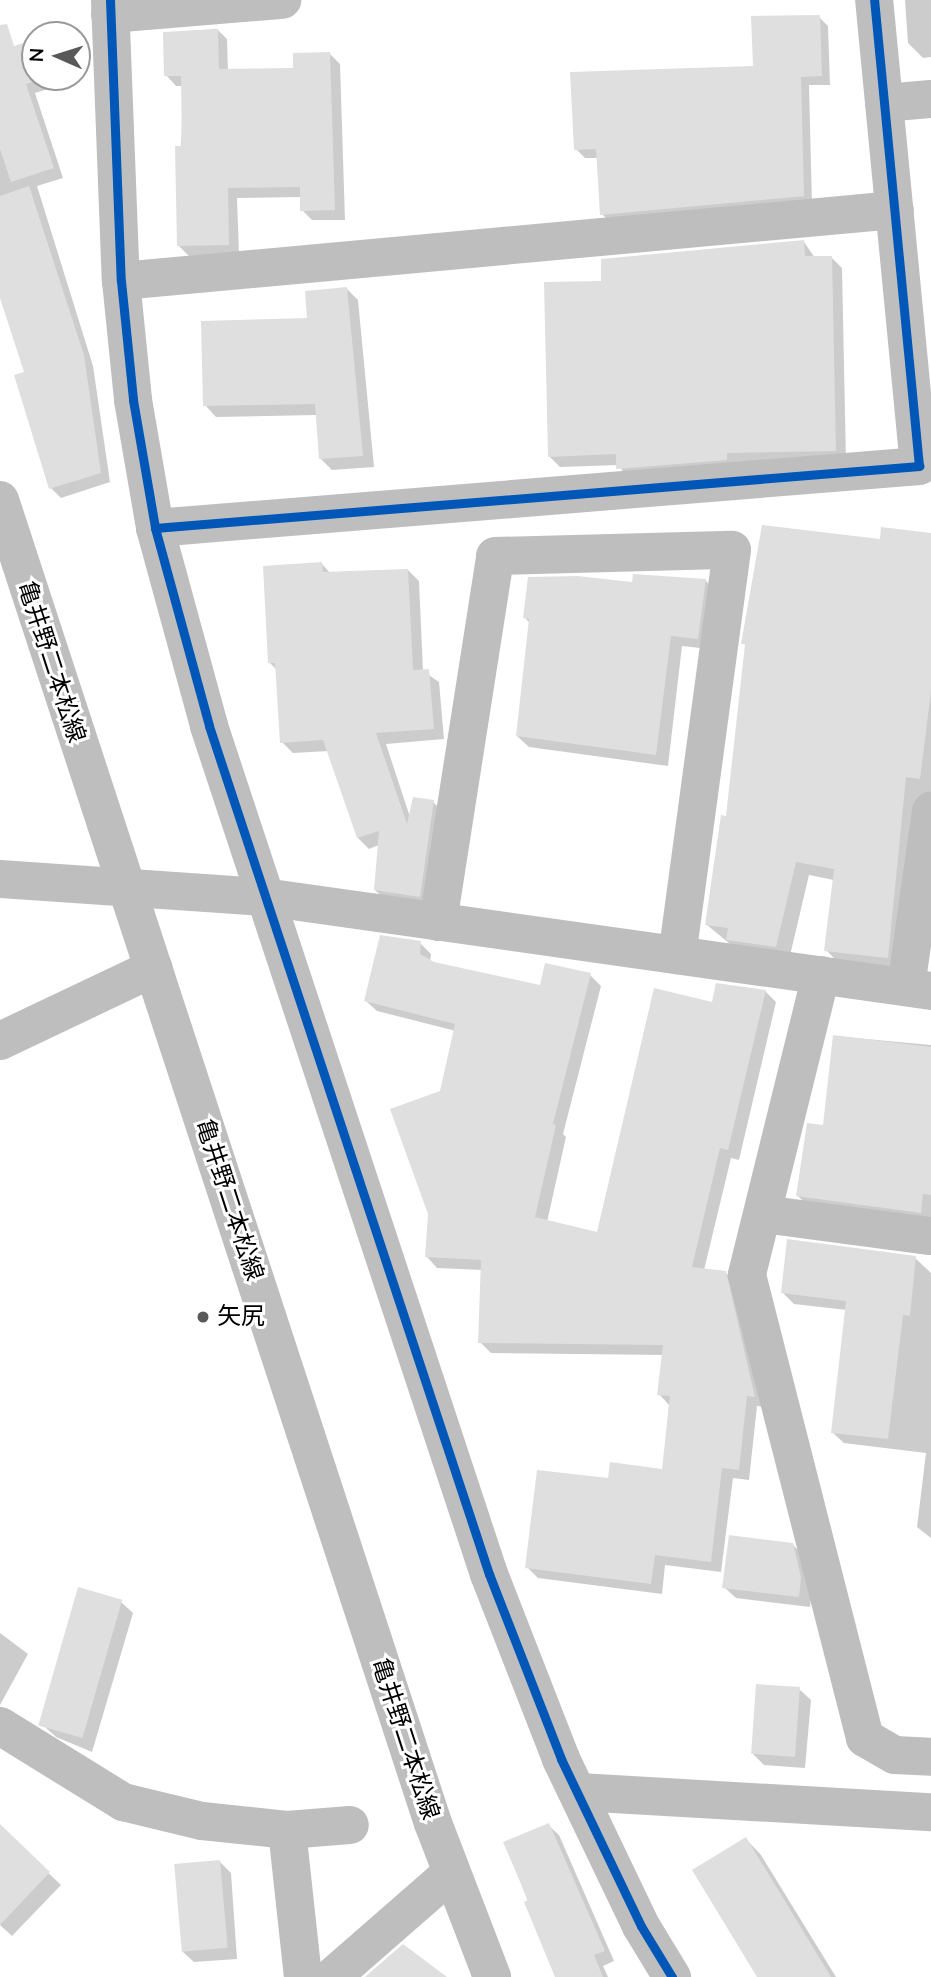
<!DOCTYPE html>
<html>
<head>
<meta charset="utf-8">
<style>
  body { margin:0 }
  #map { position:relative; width:931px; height:1977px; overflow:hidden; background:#fff; font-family:"Nunito Sans","Noto Sans JP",sans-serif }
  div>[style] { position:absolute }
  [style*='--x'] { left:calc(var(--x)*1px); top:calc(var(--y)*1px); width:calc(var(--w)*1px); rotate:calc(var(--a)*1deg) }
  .shadow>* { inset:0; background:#0003 }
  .building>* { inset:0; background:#dfdfdf; transform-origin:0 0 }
  .minor>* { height:38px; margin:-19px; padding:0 19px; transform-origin:19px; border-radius:19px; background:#bebebe }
  .cycleway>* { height:9px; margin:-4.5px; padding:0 4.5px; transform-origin:4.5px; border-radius:4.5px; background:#0057b8 }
  .dots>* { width:19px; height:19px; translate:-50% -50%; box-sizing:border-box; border:4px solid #fff; border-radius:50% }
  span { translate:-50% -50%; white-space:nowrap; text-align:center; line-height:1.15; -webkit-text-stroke:6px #fff; paint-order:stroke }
  .street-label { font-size:24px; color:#000 }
  .poi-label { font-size:24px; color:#000 }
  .left { translate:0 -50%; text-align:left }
  .north { position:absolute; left:21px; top:21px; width:70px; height:70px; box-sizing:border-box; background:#fff; border:2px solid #999; border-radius:50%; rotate:273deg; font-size:19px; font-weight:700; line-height:28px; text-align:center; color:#000 }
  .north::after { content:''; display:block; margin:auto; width:24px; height:32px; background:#595959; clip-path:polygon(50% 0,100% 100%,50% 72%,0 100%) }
</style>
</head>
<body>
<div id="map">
  <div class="shadow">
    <i style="clip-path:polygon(905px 0,931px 0,931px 57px,923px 58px,908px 43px)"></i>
    <i style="clip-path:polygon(819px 17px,828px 26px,830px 85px,809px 85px,812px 205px,611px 223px,602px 214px,598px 158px,585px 158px,576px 149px,755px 68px)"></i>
    <i style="clip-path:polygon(217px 29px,227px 39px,228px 71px,295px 69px,330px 54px,340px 64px,345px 220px,312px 220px,302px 210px,302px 197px,237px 198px,239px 254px,189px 256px,178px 245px,183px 86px,176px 86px,166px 75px,165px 33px)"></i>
    <i style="clip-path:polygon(35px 43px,35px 77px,52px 77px,55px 87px,35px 93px,63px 178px,37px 186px,93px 366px,110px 482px,61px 498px,51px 488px,26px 374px,0 294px,0 52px)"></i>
    <i style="clip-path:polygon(804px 242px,815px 258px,831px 257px,842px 268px,846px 461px,629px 479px,618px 465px,560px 467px,549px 456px,603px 282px)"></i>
    <i style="clip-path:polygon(347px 289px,358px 300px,374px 467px,332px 470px,321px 459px,317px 415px,216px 417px,205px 405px)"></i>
    <i style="clip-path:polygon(931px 536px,931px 811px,901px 971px,840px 964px,826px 950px,834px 880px,809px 875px,789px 960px,741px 953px,707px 925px,728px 818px,747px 646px,743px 643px,881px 541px)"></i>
    <i style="clip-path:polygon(322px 564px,331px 574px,408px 570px,419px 581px,423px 671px,439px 682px,444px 739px,386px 744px,410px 817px,433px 802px,444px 813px,430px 907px,386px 901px,375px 890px,379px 845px,369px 849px,358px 838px,329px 751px,293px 753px,282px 742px,277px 670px,270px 663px)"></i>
    <i style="clip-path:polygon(705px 580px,717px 592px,709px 649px,682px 646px,668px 766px,529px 747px,517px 736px,530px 623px,525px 618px,634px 584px)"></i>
    <i style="clip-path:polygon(420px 943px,431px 954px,430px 962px,541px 987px,590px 975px,601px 986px,563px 1134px,566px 1137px,547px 1222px,598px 1234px,713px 1004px,765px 991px,776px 1002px,739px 1160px,731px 1158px,704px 1270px,725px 1272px,736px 1283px,765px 1407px,757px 1406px,749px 1480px,733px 1478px,721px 1572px,665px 1565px,662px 1594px,538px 1578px,527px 1567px,610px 1480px,663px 1470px,669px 1405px,659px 1394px,664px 1355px,491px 1353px,480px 1342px,482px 1270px,437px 1268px,427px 1257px,442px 1092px,456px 1031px,377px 1011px,366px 1001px)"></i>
    <i style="clip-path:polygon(834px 1036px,931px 1045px,931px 1223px,809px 1207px,798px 1196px,825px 1127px)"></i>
    <i style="clip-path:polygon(915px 1258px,931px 1273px,931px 1538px,917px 1527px,926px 1453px,844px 1443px,832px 1432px,847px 1310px,794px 1304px,783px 1293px)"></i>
    <i style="clip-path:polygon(792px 1544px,804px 1556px,812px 1590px,810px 1607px,736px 1598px,724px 1587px)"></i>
    <i style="clip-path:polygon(121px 1602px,133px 1613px,92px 1752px,56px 1737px,44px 1726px)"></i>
    <i style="clip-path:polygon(0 1633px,28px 1654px,0 1705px)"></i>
    <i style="clip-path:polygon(799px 1689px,811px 1700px,805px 1768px,764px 1765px,752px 1753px)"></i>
    <i style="clip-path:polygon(548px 1825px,559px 1835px,614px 1961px,603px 1966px,608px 1977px,558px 1977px,505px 1843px)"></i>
    <i style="clip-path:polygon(0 1827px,61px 1885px,12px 1936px,0 1925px)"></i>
    <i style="clip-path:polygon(746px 1839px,761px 1855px,836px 1977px,759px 1977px)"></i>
    <i style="clip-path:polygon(220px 1862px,231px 1873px,237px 1959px,194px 1962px,182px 1951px)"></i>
  </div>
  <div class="building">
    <i style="clip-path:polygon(820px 15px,822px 76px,801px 77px,804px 196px,600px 215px,596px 149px,574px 150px,570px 72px,753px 66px,751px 16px)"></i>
    <i style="clip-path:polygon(7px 24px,14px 46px,35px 39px,35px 81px,26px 84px,54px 168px,11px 182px,0 149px,0 25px)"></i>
    <i style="clip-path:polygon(218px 29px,219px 69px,293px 68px,293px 53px,330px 52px,335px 210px,300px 211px,300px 187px,228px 188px,229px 245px,177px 246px,175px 146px,182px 146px,181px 76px,164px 76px,163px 32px)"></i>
    <i style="clip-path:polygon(29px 186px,84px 355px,101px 473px,49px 489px,14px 375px,24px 372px,0 298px,0 196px)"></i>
    <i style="clip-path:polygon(804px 240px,805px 256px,832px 256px,836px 451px,727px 453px,727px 460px,616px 469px,616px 454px,548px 457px,544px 282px,601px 281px,601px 259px)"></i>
    <i style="clip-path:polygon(347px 287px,363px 456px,319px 459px,315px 404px,203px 406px,201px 321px,307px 318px,305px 291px)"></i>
    <i style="clip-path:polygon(762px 525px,880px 539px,881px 527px,931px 533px,931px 691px,920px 779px,906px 777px,888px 958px,824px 951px,834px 869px,796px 862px,776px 947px,726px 940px,728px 928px,705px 925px,721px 815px,726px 816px,745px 644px,741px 644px)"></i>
    <i style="clip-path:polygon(322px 562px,323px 572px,408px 569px,413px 670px,429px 669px,434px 729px,376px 733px,407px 824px,413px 797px,434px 800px,420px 897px,374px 890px,379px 831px,357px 838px,323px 740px,280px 743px,275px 663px,268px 663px,263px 566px)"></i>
    <i style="clip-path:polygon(633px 574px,706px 579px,698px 639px,671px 636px,656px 755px,516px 736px,529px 619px,523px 618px,528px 577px,577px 576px,632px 582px)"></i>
    <i style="clip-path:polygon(380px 935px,421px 941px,420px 954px,434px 962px,540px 985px,545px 963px,591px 973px,553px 1124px,556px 1125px,535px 1217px,597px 1232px,654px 988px,712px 1002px,716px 983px,766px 990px,728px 1150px,720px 1148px,692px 1267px,726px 1271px,755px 1397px,747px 1396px,739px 1470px,722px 1468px,711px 1562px,655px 1555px,651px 1584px,525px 1568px,537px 1470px,608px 1478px,610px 1462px,662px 1469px,670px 1396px,657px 1395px,663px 1345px,478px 1343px,481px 1260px,425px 1257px,428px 1214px,390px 1109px,440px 1091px,455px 1024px,364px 1001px)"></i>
    <i style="clip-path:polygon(833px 1035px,931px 1047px,931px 1195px,923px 1194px,921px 1213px,796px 1196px,807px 1123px,823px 1125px)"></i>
    <i style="clip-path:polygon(787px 1239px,916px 1256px,910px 1316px,903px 1315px,888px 1439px,831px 1433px,846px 1301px,781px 1293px)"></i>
    <i style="clip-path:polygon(729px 1535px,793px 1543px,801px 1577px,799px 1597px,722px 1588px)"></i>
    <i style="left:78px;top:1587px;width:46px;height:144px;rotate:16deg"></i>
    <i style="left:756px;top:1684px;width:44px;height:70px;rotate:4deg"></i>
    <i style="clip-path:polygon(549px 1823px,605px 1951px,594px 1955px,603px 1977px,555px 1977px,524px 1902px,528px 1900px,503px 1842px)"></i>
    <i style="clip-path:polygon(0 1824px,50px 1872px,0 1925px)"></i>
    <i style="clip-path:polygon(746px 1837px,831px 1977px,757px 1977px,692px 1870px)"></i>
    <i style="left:220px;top:1860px;width:88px;height:46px;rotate:85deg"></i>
    <i style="clip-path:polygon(403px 1944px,447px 1977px,365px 1977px)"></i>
  </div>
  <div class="minor">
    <i style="--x:110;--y:0;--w:281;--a:87.8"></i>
    <i style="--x:121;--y:281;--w:120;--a:84.2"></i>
    <i style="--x:133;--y:400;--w:130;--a:80.2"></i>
    <i style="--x:155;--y:528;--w:205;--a:74.7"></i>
    <i style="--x:209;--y:726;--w:893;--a:71.73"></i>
    <i style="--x:489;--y:1574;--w:199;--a:68.7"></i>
    <i style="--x:561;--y:1759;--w:185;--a:64.4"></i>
    <i style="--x:641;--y:1926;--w:60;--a:58.7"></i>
    <i style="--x:110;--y:14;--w:173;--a:-4.7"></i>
    <i style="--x:884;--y:103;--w:47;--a:-4.9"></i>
    <i style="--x:121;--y:281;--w:777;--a:-5.24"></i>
    <i style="--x:0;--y:500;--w:1392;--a:71.88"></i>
    <i style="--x:433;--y:1823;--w:165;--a:69"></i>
    <i style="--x:155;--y:528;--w:767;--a:-4.64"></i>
    <i style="--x:919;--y:466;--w:468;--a:-95.5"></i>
    <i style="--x:0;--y:879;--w:265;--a:3.9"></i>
    <i style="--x:264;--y:897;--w:674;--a:8.02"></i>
    <i style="--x:438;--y:922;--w:370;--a:-81.1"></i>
    <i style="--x:495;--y:556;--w:237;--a:-1.5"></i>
    <i style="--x:732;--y:550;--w:409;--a:97.7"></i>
    <i style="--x:821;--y:975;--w:309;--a:103.9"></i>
    <i style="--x:747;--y:1275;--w:478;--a:75.7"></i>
    <i style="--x:865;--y:1738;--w:34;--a:30"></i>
    <i style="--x:895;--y:1755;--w:36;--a:3"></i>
    <i style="--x:906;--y:987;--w:178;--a:-81.9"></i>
    <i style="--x:0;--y:1041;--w:170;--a:-25.4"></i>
    <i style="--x:763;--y:1214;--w:169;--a:7.5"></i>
    <i style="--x:0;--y:1726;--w:145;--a:31.7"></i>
    <i style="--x:123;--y:1802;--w:81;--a:13.5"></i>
    <i style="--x:202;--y:1821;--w:85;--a:6"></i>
    <i style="--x:287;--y:1830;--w:63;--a:-4.5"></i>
    <i style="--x:579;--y:1792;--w:353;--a:3.3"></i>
    <i style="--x:287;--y:1830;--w:148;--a:83.8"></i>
    <i style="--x:332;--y:1977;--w:157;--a:-41.1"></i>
  </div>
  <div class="cycleway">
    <i style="--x:110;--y:0;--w:281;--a:87.8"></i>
    <i style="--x:121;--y:281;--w:120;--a:84.2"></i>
    <i style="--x:133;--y:400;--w:130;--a:80.2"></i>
    <i style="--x:155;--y:528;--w:205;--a:74.7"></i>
    <i style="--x:209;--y:726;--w:893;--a:71.73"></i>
    <i style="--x:489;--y:1574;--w:199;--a:68.7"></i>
    <i style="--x:561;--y:1759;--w:185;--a:64.4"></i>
    <i style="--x:641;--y:1926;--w:60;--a:58.7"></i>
    <i style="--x:155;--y:528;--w:767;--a:-4.64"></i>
    <i style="--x:919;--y:466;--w:468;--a:-95.5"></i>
  </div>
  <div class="dots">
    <i style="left:203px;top:1317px;background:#595959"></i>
  </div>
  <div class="street-label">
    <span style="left:51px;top:662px;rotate:72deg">亀井野二本松線</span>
    <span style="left:229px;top:1200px;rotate:72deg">亀井野二本松線</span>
    <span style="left:405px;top:1739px;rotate:72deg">亀井野二本松線</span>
  </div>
  <div class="poi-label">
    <span class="left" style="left:217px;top:1317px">矢尻</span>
  </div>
  <div class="north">N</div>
</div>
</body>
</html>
